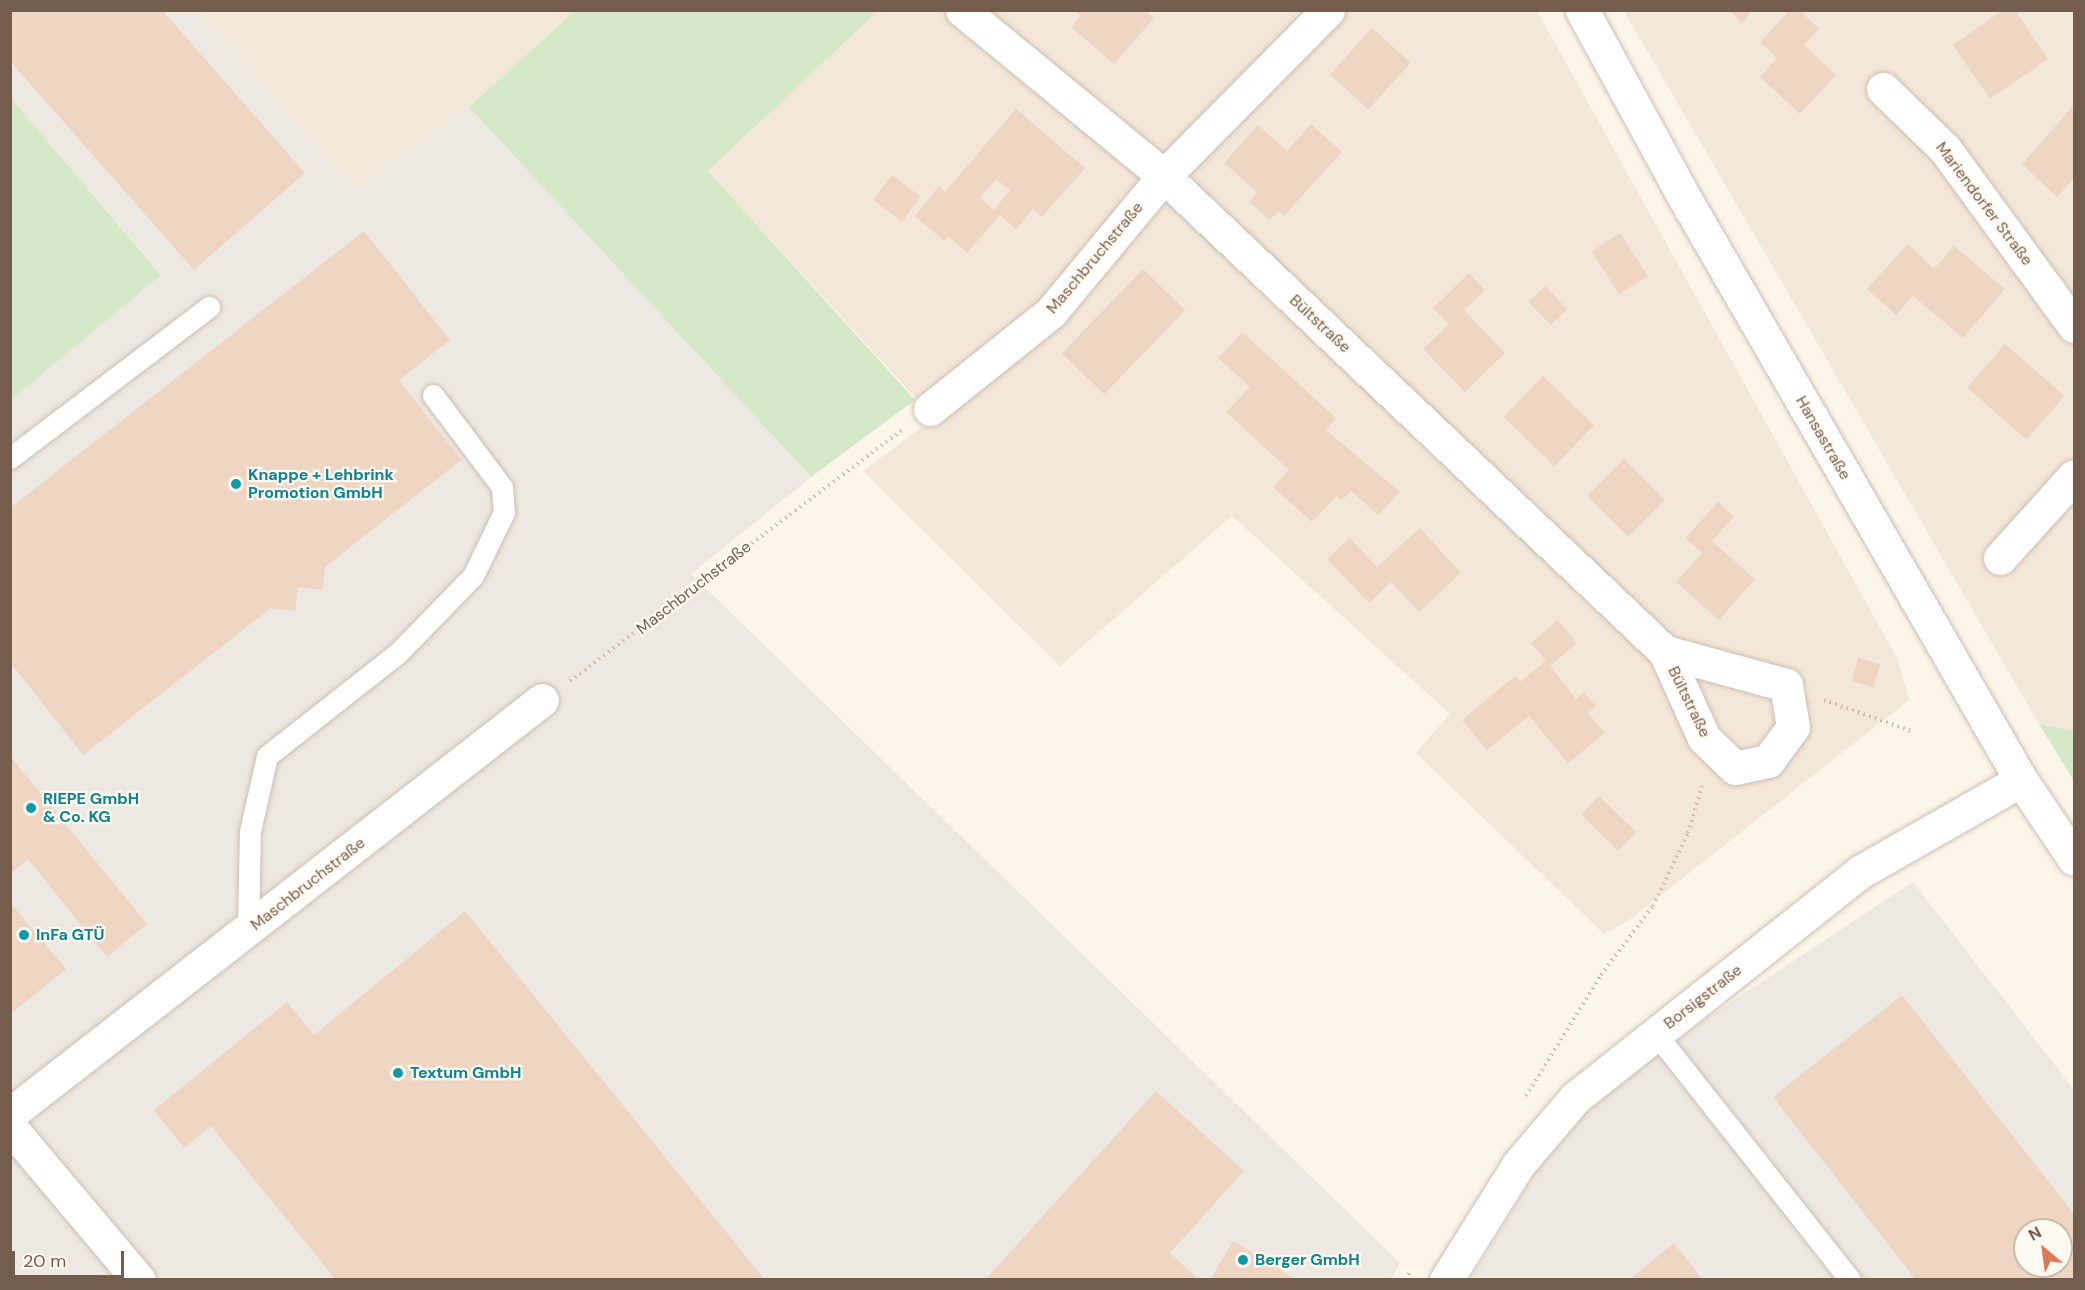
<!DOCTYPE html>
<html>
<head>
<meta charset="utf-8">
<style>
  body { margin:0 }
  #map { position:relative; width:2085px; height:1290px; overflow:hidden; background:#fbf5ea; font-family:"DM Sans",sans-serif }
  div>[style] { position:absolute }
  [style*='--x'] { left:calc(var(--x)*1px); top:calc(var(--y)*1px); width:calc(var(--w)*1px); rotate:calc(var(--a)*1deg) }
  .residential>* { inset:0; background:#f3e7d9 }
  .industrial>* { inset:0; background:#ede8e2 }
  .green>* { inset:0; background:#d5e9c9 }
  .building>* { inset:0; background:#efd6c3; transform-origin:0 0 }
  .path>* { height:4px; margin-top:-2px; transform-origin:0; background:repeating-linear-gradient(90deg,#d4b9a6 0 1.5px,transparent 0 6px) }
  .roads { filter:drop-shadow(0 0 2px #cdbeb0) drop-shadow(0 0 2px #cdbeb0) }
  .service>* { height:21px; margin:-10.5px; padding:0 10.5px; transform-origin:10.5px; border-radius:10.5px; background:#fff }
  .minor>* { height:33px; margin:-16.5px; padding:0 16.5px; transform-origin:16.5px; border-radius:16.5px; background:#fff }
  .secondary>* { height:33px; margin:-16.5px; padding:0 16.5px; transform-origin:16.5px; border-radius:16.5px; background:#fff }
  .dots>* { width:16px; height:16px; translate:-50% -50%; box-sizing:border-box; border:3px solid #fef9f0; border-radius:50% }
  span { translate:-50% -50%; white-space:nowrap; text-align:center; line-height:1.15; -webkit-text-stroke:4.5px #fef9f0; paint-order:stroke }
  .street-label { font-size:16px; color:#755d4e }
  .culture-label { font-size:16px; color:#0d838f; font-weight:700 }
  .left { translate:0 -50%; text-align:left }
  .frame { position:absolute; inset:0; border:12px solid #755d4e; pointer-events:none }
  .north { position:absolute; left:2013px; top:1218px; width:60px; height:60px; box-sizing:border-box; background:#fef9f0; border:2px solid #c7bbaf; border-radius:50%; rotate:331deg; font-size:16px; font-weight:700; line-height:24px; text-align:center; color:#755d4e }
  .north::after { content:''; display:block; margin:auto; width:21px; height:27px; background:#dc7958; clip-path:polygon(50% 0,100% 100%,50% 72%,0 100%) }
  .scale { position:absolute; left:12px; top:1251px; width:112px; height:27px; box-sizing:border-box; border:3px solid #755d4e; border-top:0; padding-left:8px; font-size:18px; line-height:21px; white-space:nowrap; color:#755d4e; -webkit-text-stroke:4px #fef9f0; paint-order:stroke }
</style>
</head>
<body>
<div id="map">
  <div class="residential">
    <i style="clip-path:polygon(197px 11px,576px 11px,469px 107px,356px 190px)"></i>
    <i style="clip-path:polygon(878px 11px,1537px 11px,1898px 660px,1909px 700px,1632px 918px,1604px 934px,1416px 753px,1450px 714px,1232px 516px,1060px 666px,863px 471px,934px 418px,708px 171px)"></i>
    <i style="clip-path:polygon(1624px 11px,2074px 11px,2074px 731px,2039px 724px)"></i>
  </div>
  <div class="industrial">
    <i style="clip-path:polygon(10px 11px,197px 11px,356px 189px,469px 107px,811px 477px,691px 574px,1400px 1263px,1391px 1279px,11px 1279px,11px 400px,161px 274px,11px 98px)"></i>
    <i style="clip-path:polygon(evenodd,1913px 882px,2074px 1090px,2074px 1279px,1470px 1280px,1540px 1165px,1593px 1104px,1704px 1020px,1913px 882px,2025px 1230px,2061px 1230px,2061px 1266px,2025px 1266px,2025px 1230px)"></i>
  </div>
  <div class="green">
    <i style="clip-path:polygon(576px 10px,878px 11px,708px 171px,915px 400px,811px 477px,469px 107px)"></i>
    <i style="clip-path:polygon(11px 98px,161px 275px,11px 400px,10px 400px)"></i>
    <i style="clip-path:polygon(2039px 724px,2074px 731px,2074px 781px)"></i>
  </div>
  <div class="building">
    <i style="clip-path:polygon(10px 10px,162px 10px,305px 173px,194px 270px,10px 61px)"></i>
    <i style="clip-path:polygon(1074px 10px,1145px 10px,1154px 18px,1114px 64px,1071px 27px,1081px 16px)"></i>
    <i style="clip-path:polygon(1729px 10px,1753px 10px,1742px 23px)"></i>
    <i style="clip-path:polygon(1790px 10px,1799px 10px,1819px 29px,1804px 45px,1836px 75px,1800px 114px,1760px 77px,1777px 58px,1760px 42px)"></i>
    <i style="clip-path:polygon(2003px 10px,2015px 10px,2048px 59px,1990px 99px,1953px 45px)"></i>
    <i style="left:1372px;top:28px;width:52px;height:63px;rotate:42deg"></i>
    <i style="clip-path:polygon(2074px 105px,2074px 178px,2057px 197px,2022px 164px)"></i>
    <i style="clip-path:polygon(evenodd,1016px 109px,1085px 168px,1042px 217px,1033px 209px,1016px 229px,1000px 215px,967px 253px,948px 236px,944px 241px,915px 216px,939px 186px,945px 192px,1016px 109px,996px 179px,1010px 190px,994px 210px,980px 198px,996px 179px)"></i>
    <i style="clip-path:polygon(1311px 124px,1342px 152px,1284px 216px,1278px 211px,1270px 220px,1249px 202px,1257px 192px,1224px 163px,1258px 125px,1287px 151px)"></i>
    <i style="left:892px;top:175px;width:36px;height:31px;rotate:37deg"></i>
    <i style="clip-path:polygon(364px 231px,450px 340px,399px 380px,461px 460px,325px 567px,322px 590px,298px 587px,295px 611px,271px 608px,83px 755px,10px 662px,10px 508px)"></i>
    <i style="left:1620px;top:233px;width:51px;height:34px;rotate:57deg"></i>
    <i style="clip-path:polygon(1908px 244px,1934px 269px,1954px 246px,2005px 289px,1963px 338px,1913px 296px,1896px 315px,1867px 289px)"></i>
    <i style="left:1143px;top:269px;width:59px;height:117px;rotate:44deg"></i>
    <i style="clip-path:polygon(1469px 273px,1485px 290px,1464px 310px,1505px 353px,1465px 392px,1423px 349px,1449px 324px,1433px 308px)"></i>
    <i style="left:1545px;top:286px;width:32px;height:23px;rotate:46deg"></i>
    <i style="clip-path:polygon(1242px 332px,1336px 418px,1326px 430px,1400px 492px,1378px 515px,1351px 491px,1341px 501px,1337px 496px,1312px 522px,1273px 487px,1289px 470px,1226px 412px,1250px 387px,1218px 358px)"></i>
    <i style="left:2005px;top:344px;width:79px;height:58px;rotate:41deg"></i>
    <i style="left:1543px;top:376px;width:71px;height:57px;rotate:44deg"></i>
    <i style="left:1624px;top:459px;width:58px;height:52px;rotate:45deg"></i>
    <i style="clip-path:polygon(1718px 502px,1734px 517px,1712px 541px,1755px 579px,1719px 620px,1676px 582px,1702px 553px,1685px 538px)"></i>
    <i style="clip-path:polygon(1420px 528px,1461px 573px,1419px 612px,1391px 582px,1369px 603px,1327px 559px,1350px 538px,1377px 567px)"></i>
    <i style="clip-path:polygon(1558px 620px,1577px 643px,1550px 666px,1576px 699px,1584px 692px,1596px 706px,1588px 713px,1605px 733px,1568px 763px,1529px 716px,1487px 750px,1462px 720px,1515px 676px,1520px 682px,1546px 661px,1531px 643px)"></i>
    <i style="left:1858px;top:658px;width:23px;height:24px;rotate:15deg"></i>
    <i style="clip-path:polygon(10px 756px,147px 924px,107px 957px,28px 859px,10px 874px)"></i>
    <i style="left:1599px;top:796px;width:52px;height:26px;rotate:44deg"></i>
    <i style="clip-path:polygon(10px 902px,66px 969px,13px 1012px,10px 1009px)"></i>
    <i style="clip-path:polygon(465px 911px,765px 1280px,336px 1280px,211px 1126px,184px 1148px,154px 1110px,287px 1002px,314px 1035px)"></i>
    <i style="clip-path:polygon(evenodd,1902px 995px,2074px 1214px,2074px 1280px,1916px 1280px,1773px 1097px,1902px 995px,2025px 1230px,2061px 1230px,2061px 1266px,2025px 1266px,2025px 1230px)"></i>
    <i style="clip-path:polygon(1156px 1091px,1244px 1171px,1170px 1253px,1199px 1280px,985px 1280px)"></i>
    <i style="clip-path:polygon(1233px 1241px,1297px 1280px,1210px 1280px)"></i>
    <i style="clip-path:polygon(1674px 1243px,1703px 1280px,1629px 1280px)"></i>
  </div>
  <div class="path">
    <i style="--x:570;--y:681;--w:418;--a:-37.1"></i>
    <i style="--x:1824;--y:700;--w:92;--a:19.6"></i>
    <i style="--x:1526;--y:1096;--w:142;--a:-58.2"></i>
    <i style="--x:1601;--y:975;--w:86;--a:-53"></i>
    <i style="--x:1653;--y:906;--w:81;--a:-64.4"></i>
    <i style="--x:1688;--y:833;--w:49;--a:-73.4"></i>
    <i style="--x:1406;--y:1280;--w:9;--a:-63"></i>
  </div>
  <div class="roads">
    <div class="service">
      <i style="--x:10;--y:458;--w:250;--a:-37.2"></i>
      <i style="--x:248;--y:931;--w:100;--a:-88.9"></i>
      <i style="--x:250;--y:831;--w:77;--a:-77.2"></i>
      <i style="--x:267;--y:756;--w:167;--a:-38.2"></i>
      <i style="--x:398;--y:653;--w:107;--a:-45.8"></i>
      <i style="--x:473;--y:576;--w:71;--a:-64.2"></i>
      <i style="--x:504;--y:512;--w:25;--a:-95"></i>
      <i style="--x:502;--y:487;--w:115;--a:-126.9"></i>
      <i style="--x:1656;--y:1034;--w:313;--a:51.7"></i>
    </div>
    <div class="minor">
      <i style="--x:962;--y:10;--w:261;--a:39.4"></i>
      <i style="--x:1164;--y:176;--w:691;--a:43.53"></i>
      <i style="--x:1665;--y:652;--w:94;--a:65.6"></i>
      <i style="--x:1704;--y:738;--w:43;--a:44.1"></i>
      <i style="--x:1735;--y:768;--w:34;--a:-12"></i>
      <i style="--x:1768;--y:761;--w:42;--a:-53.7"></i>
      <i style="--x:1793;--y:727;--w:43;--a:-99.5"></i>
      <i style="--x:1786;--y:685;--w:125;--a:-164.7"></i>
      <i style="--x:1883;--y:89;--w:86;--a:44.1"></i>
      <i style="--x:1945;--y:149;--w:219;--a:53.9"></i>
      <i style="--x:930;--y:409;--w:155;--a:-38.7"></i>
      <i style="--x:1051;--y:312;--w:177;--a:-50.3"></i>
      <i style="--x:1164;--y:176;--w:233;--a:-45.3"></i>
      <i style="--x:2000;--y:558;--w:110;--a:-47.9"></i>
      <i style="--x:10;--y:1114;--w:674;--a:-37.89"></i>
      <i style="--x:10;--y:1127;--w:200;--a:49.9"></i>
      <i style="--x:1446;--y:1280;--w:136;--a:-57.9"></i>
      <i style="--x:1518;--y:1165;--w:88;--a:-49.6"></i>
      <i style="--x:1575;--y:1098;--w:364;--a:-38.4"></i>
      <i style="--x:1860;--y:872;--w:185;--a:-29.7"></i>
    </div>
    <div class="secondary">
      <i style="--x:1582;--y:10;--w:205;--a:61.4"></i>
      <i style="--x:1680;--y:190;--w:681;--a:59.97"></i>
      <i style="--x:2021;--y:780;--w:95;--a:56.1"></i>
    </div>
  </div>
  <div class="dots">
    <i style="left:236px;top:484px;background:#0f9aa8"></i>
    <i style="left:31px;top:808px;background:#0f9aa8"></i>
    <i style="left:24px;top:935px;background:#0f9aa8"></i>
    <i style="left:398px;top:1073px;background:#0f9aa8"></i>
    <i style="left:1243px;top:1260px;background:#0f9aa8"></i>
  </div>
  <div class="street-label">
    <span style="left:1984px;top:204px;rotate:53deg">Mariendorfer Straße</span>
    <span style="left:1095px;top:258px;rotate:-50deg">Maschbruchstraße</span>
    <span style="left:1320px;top:324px;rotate:43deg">Bültstraße</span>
    <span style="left:1823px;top:438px;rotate:60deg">Hansastraße</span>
    <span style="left:694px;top:588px;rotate:-38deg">Maschbruchstraße</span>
    <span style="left:1689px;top:702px;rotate:64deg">Bültstraße</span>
    <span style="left:308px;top:884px;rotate:-38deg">Maschbruchstraße</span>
    <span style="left:1703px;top:997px;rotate:-38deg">Borsigstraße</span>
  </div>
  <div class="culture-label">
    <span class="left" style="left:248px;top:484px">Knappe + Lehbrink<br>Promotion GmbH</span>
    <span class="left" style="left:43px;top:808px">RIEPE GmbH<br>&amp; Co. KG</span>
    <span class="left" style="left:36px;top:935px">InFa GTÜ</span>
    <span class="left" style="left:410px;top:1073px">Textum GmbH</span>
    <span class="left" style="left:1255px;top:1260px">Berger GmbH</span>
  </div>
  <div class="frame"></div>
  <div class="north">N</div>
  <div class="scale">20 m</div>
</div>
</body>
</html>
